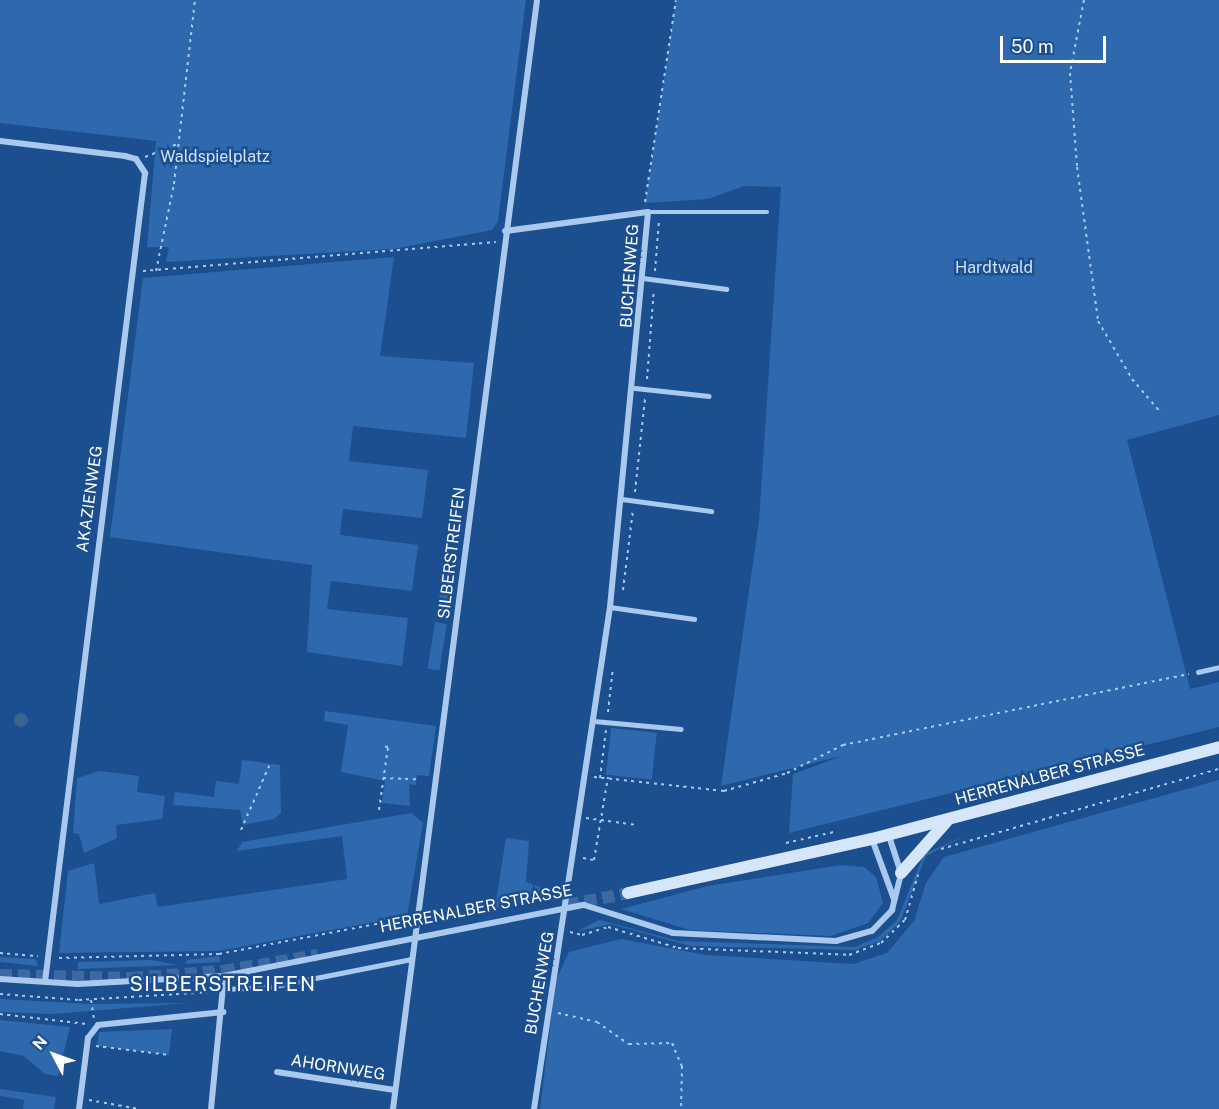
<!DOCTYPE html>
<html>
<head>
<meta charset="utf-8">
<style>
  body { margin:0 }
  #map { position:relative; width:1219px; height:1109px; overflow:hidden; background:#1b4f8f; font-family:"Public Sans",sans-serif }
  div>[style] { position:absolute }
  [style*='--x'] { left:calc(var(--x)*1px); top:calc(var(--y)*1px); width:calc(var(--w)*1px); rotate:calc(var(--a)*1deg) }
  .green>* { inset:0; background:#2e69ad; transform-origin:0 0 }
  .water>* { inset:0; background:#3c6290 }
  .round { border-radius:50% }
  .secondary-tunnel>* { height:12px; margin-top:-6px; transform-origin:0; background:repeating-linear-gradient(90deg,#3d69a0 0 12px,transparent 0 18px) }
  .path>* { height:2px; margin-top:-1px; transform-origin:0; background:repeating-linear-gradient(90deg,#a9c9ee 0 3px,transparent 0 7.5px) }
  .lane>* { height:4.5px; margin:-2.25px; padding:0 2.25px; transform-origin:2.25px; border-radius:2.25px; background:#a9c9ee }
  .street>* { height:6px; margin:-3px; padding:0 3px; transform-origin:3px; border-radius:3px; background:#a9c9ee }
  .secondary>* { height:12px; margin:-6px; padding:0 6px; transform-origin:6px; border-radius:6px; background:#d6e6fa }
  span { translate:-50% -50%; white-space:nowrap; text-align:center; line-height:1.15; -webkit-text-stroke:5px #1b4f8f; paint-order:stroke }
  .park-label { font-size:16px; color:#cfe3fa }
  .street-label { font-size:16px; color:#fff }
  .quarter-label { font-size:20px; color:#fff; letter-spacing:1.5px }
  .north { position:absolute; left:24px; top:1025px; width:60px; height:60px; -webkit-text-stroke:4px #1b4f8f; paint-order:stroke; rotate:311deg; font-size:16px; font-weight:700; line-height:24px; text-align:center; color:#fff }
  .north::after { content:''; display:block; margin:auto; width:21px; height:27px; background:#fff; clip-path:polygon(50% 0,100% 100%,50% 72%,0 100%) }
  .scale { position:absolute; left:1000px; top:36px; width:106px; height:27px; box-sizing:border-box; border:3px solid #fff; border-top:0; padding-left:8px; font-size:18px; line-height:21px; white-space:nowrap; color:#fff; -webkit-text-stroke:4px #1b4f8f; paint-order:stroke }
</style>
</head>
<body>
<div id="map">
  <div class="green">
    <i style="clip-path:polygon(0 0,526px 0,498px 221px,492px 230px,394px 249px,166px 262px,169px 247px,147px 247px,156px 141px,0 123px)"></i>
    <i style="clip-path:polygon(676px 0,1219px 0,1219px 415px,1127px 440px,1190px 689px,1219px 682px,1219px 727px,789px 833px,793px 774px,845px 755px,721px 786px,759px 521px,781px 187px,744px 186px,708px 199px,645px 203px)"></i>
    <i style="clip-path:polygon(394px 257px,380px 356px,474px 363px,466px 438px,353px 426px,349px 461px,428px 470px,422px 518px,343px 509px,340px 535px,418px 545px,412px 591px,331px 581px,327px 609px,408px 618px,402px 666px,307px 652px,312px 565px,110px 537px,143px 278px)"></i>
    <i style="left:445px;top:546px;width:11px;height:24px;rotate:10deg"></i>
    <i style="left:441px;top:578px;width:11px;height:24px;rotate:5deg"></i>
    <i style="left:435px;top:622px;width:12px;height:47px;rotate:9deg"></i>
    <i style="clip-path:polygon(325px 711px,436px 726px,429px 776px,417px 775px,416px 785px,409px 784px,410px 806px,382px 803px,385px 781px,341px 772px,348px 725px,324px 721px)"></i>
    <i style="left:611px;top:728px;width:46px;height:47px;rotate:6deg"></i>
    <i style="clip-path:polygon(242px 760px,280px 765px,281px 813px,274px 819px,243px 825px,240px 810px,173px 805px,175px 792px,214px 797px,216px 781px,239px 784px)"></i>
    <i style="clip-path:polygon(100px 771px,139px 776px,137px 792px,165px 796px,162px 819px,116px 825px,117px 838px,84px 853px,79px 834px,73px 833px,77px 778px)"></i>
    <i style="clip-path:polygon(1219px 780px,1219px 1109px,540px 1109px,556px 980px,569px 952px,621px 939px,706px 955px,853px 964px,887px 953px,914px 921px,926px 883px,944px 857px)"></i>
    <i style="clip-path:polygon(411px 813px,423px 823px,407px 916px,218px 951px,59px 953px,68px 871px,94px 863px,99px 904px,155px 893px,158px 907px,347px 879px,342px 836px,237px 851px,242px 842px)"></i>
    <i style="clip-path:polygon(968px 834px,926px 856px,900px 922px,880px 941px,855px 950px,690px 946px,611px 924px,578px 931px,599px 920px,679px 941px,855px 947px,878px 937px,897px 920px,924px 854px)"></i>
    <i style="clip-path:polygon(506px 838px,529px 841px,526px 882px,545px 889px,543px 897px,495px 908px)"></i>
    <i style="clip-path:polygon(841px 865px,864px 867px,876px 877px,883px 903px,868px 923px,831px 936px,690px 930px,621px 909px,708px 886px)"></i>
    <i style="clip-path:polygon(219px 956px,220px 962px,185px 964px,187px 960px)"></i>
    <i style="clip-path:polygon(0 957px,36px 959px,38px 966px,0 962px)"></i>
    <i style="clip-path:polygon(151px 960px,178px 965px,78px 969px,78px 962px)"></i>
    <i style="clip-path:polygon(0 999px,90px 1004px,188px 1003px,53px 1014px,0 1012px)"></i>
    <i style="clip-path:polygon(0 1020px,70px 1027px,58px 1076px,45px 1074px,24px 1056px,0 1051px)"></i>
    <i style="clip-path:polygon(172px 1029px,169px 1055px,97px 1046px,99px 1032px)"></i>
    <i style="clip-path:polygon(0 1089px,56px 1097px,54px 1109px,23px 1109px,24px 1100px,0 1096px)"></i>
  </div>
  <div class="water">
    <i class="round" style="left:14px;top:713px;width:14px;height:14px"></i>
  </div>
  <div class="secondary-tunnel">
    <i style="--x:567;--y:905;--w:62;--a:-11.1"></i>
    <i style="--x:0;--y:975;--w:131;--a:1.3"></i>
    <i style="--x:131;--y:978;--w:92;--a:-4.4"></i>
    <i style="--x:223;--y:971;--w:96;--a:-9.6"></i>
  </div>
  <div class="path">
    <i style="--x:1084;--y:0;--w:74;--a:100.9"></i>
    <i style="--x:1070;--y:73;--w:94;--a:85.7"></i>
    <i style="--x:1077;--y:167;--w:155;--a:82.2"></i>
    <i style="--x:1098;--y:321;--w:67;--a:59.6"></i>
    <i style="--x:1132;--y:379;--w:45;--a:49.5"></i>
    <i style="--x:145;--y:157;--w:35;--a:-22"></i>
    <i style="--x:645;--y:202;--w:204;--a:-81.3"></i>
    <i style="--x:143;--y:271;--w:354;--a:-4.7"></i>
    <i style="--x:156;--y:271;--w:89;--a:-78.3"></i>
    <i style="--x:174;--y:184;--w:185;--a:-83.5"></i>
    <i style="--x:655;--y:271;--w:51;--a:-85.5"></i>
    <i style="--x:647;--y:379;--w:90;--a:-85.6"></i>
    <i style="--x:635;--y:492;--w:94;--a:-83.9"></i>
    <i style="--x:623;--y:590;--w:81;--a:-82.9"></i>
    <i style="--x:608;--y:712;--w:45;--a:-83.7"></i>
    <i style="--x:594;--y:777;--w:131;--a:6.1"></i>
    <i style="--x:724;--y:791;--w:66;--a:-15.9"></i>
    <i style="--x:787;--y:773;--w:63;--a:-26.6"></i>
    <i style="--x:843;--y:745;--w:353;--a:-11.6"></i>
    <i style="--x:383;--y:778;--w:33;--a:2"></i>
    <i style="--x:600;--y:778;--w:48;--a:-82.9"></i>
    <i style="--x:379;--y:810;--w:64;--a:-81.9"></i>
    <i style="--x:388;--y:747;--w:7;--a:-172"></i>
    <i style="--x:586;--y:818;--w:51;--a:7.8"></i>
    <i style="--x:241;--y:830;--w:72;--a:-66.3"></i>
    <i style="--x:786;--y:843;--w:49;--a:-12.9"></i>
    <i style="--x:941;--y:849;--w:289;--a:-16.1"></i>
    <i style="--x:583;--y:858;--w:11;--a:10"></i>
    <i style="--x:594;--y:860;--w:84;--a:-80.4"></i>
    <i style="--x:570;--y:932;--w:12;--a:14"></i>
    <i style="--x:582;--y:935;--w:27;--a:-17"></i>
    <i style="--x:608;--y:927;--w:73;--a:16.7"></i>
    <i style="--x:678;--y:948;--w:171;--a:2.3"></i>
    <i style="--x:849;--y:955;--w:34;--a:-21"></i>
    <i style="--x:881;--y:943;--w:33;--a:-44"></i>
    <i style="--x:905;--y:920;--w:47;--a:-73.9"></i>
    <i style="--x:0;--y:953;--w:38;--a:5"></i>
    <i style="--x:59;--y:958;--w:160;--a:-1.4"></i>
    <i style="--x:219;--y:954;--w:191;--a:-10.8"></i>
    <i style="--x:0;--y:994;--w:79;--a:4.3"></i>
    <i style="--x:79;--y:1000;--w:133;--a:-3.4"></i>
    <i style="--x:91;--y:1000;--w:18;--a:81"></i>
    <i style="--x:558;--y:1013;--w:40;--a:13"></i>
    <i style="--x:597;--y:1022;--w:39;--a:35"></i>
    <i style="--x:629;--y:1044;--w:43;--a:-1.3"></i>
    <i style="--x:672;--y:1043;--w:25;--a:67"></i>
    <i style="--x:682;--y:1066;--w:43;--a:91.3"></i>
    <i style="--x:0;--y:1014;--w:87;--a:6.6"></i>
    <i style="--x:96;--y:1046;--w:74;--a:7"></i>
    <i style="--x:89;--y:1100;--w:51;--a:10.2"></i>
  </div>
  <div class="lane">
    <i style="--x:648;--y:212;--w:119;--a:0"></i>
    <i style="--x:643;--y:278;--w:84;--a:7.5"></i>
    <i style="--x:635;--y:388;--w:74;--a:6.2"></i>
    <i style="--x:622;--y:499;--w:90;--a:7.7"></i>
    <i style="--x:610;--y:607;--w:85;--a:8.1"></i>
    <i style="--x:1198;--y:672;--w:22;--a:-13"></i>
    <i style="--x:594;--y:721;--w:87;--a:5.3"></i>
    <i style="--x:223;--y:989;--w:47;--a:-2.4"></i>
    <i style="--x:270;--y:987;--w:144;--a:-11.2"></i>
  </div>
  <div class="street">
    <i style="--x:0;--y:141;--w:126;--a:6.8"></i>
    <i style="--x:125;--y:156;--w:11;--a:15"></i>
    <i style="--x:136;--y:159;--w:17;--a:57"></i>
    <i style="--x:145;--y:173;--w:815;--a:97.05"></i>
    <i style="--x:505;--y:231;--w:144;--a:-7.6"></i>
    <i style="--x:648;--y:212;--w:397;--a:95.5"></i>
    <i style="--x:610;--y:607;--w:508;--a:98.61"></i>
    <i style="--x:872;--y:839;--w:64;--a:69.9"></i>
    <i style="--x:0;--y:979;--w:78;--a:3.7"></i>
    <i style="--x:78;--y:984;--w:146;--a:-3.1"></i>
    <i style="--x:224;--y:976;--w:367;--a:-11.2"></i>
    <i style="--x:584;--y:905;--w:93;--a:17.5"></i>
    <i style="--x:673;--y:933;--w:163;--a:2.8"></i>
    <i style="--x:836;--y:941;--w:37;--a:-16"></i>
    <i style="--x:872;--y:931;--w:29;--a:-46"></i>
    <i style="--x:892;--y:910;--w:38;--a:-76"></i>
    <i style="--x:901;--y:873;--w:40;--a:-108"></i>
    <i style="--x:277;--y:1072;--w:119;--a:8.7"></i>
    <i style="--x:79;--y:1109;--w:72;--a:-82.8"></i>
    <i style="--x:88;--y:1038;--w:16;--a:-52"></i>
    <i style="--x:98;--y:1025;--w:126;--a:-5.9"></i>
    <i style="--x:211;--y:1109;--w:134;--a:-84.4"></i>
    <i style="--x:393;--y:1109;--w:1118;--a:-82.6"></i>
  </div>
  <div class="secondary">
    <i style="--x:901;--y:873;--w:69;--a:-48.5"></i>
    <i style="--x:628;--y:893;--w:250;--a:-12.5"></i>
    <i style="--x:872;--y:839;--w:359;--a:-14.8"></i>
  </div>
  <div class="park-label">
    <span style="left:215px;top:157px">Waldspielplatz</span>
    <span style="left:994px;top:268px">Hardtwald</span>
  </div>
  <div class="street-label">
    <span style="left:630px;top:276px;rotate:-86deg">BUCHENWEG</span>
    <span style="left:90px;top:499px;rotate:-82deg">AKAZIENWEG</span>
    <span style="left:452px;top:553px;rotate:-83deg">SILBERSTREIFEN</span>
    <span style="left:1050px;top:775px;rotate:-15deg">HERRENALBER STRASSE</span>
    <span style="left:476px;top:909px;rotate:-11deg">HERRENALBER STRASSE</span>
    <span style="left:540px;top:983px;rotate:-80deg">BUCHENWEG</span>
    <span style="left:338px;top:1068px;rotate:9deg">AHORNWEG</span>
  </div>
  <div class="quarter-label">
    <span style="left:223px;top:984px">SILBERSTREIFEN</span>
  </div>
  <div class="north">N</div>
  <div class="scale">50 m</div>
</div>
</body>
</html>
